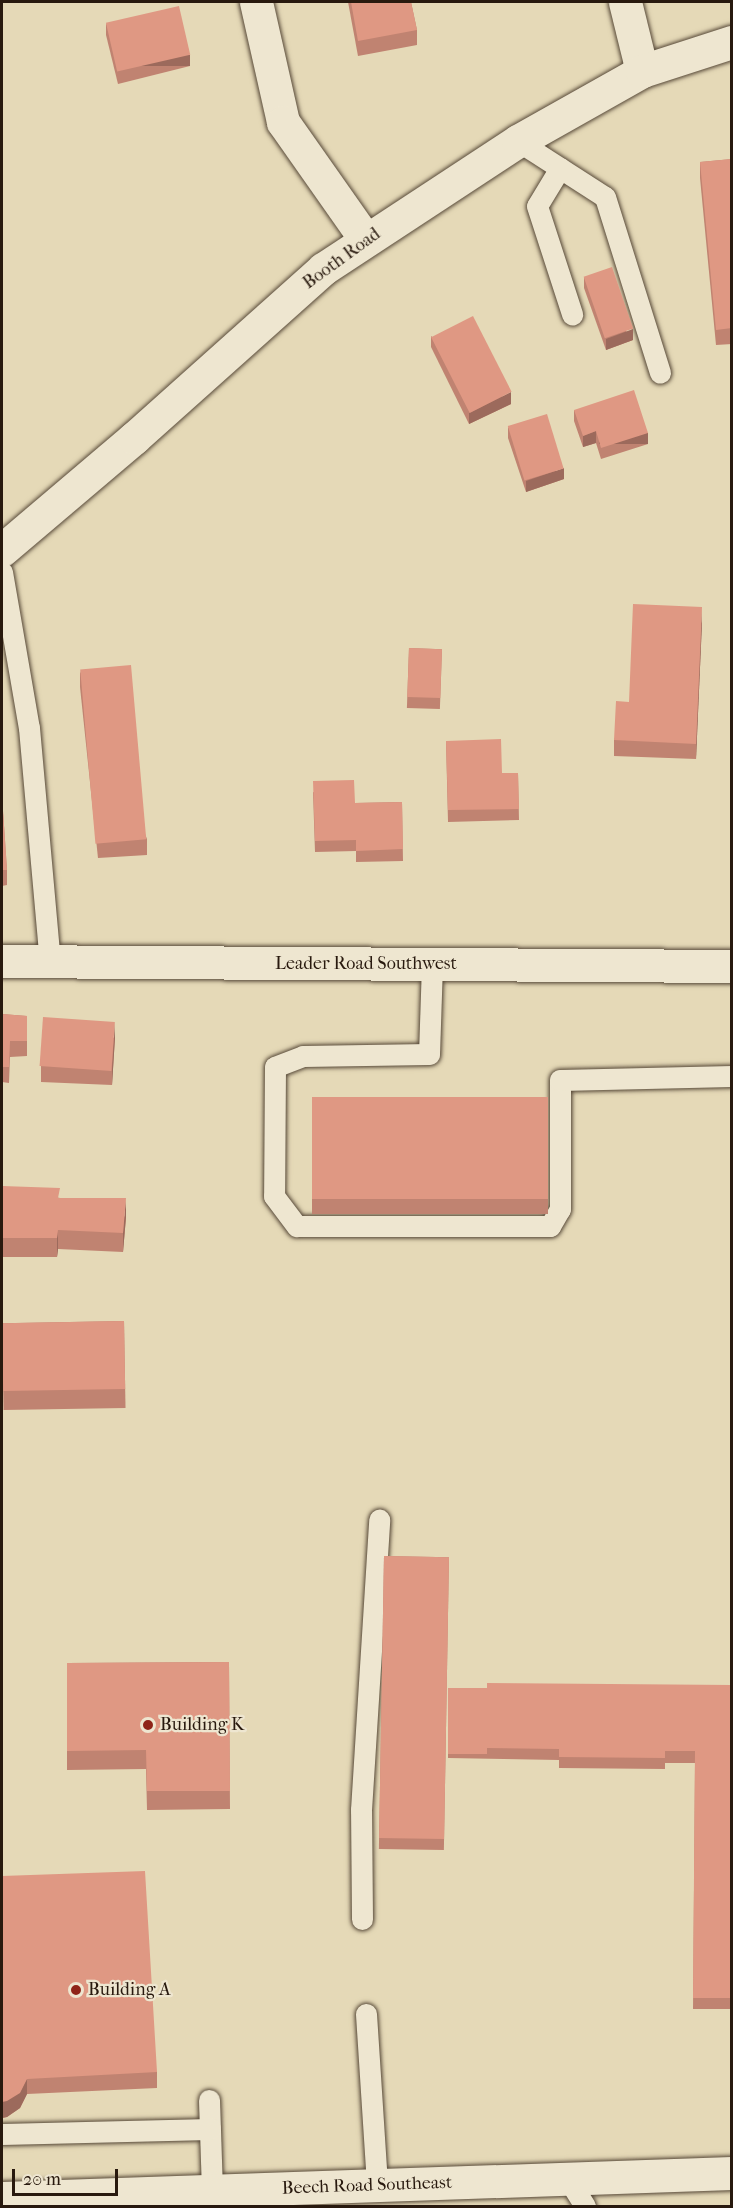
<!DOCTYPE html>
<html>
<head>
<meta charset="utf-8">
<style>
  body { margin:0 }
  #map { position:relative; width:733px; height:2208px; overflow:hidden; background:#e5d9b7; font-family:"IM FELL French Canon",serif }
  div>[style] { position:absolute }
  [style*='--x'] { left:calc(var(--x)*1px); top:calc(var(--y)*1px); width:calc(var(--w)*1px); rotate:calc(var(--a)*1deg) }
  .roads { filter:drop-shadow(0 0 2px #574938) drop-shadow(0 0 2px #574938) }
  .lane>* { height:21px; margin:-10.5px; padding:0 10.5px; transform-origin:10.5px; border-radius:10.5px; background:#eee6d0 }
  .street>* { height:33px; margin:-16.5px; padding:0 16.5px; transform-origin:16.5px; border-radius:16.5px; background:#eee6d0 }
  .wall>* { inset:0; background:#c08371; transform-origin:0 0 }
  .shaded-wall>* { inset:0; background:#9c6a5c; transform-origin:0 0 }
  .building>* { inset:0; background:#df9883; transform-origin:0 0 }
  .dots>* { width:16px; height:16px; translate:-50% -50%; box-sizing:border-box; border:3px solid #eee6d0; border-radius:50% }
  span { translate:-50% -50%; white-space:nowrap; text-align:center; line-height:1.15; -webkit-text-stroke:4.5px #eee6d0; paint-order:stroke }
  .street-label { font-size:18px; color:#28190e }
  .poi-label { font-size:18px; color:#28190e }
  .left { translate:0 -50%; text-align:left }
  .frame { position:absolute; inset:0; border:3px solid #28190e; pointer-events:none }
  .scale { position:absolute; left:12px; top:2169px; width:106px; height:27px; box-sizing:border-box; border:3px solid #28190e; border-top:0; padding-left:8px; font-size:18px; line-height:21px; white-space:nowrap; color:#28190e; -webkit-text-stroke:4px #eee6d0; paint-order:stroke }
</style>
</head>
<body>
<div id="map">
  <div class="roads">
    <div class="lane">
      <i style="--x:518;--y:141;--w:103;--a:32.8"></i>
      <i style="--x:605;--y:197;--w:184;--a:72.6"></i>
      <i style="--x:560;--y:168;--w:44;--a:121.2"></i>
      <i style="--x:537;--y:206;--w:114;--a:72"></i>
      <i style="--x:2;--y:572;--w:158;--a:80.2"></i>
      <i style="--x:29;--y:728;--w:235;--a:84.9"></i>
      <i style="--x:432;--y:964;--w:90;--a:91.9"></i>
      <i style="--x:429;--y:1054;--w:126;--a:179.1"></i>
      <i style="--x:303;--y:1056;--w:30;--a:159"></i>
      <i style="--x:275;--y:1067;--w:129;--a:90.4"></i>
      <i style="--x:274;--y:1196;--w:38;--a:53"></i>
      <i style="--x:297;--y:1226;--w:253;--a:0"></i>
      <i style="--x:550;--y:1226;--w:20;--a:-60"></i>
      <i style="--x:560;--y:1209;--w:129;--a:-90"></i>
      <i style="--x:560;--y:1080;--w:172;--a:-1.3"></i>
      <i style="--x:362;--y:1919;--w:109;--a:-90.5"></i>
      <i style="--x:361;--y:1810;--w:291;--a:-86.4"></i>
      <i style="--x:366;--y:2014;--w:171;--a:86.3"></i>
      <i style="--x:209;--y:2100;--w:91;--a:88.1"></i>
      <i style="--x:2;--y:2134;--w:208;--a:-1.4"></i>
      <i style="--x:568;--y:2179;--w:32;--a:58"></i>
    </div>
    <div class="street">
      <i style="--x:256;--y:2;--w:123;--a:77.3"></i>
      <i style="--x:283;--y:122;--w:144;--a:54.9"></i>
      <i style="--x:625;--y:2;--w:71;--a:76.2"></i>
      <i style="--x:2;--y:550;--w:173;--a:-40.3"></i>
      <i style="--x:134;--y:438;--w:254;--a:-41.8"></i>
      <i style="--x:323;--y:269;--w:233;--a:-33.3"></i>
      <i style="--x:518;--y:141;--w:142;--a:-29.4"></i>
      <i style="--x:642;--y:71;--w:95;--a:-17.9"></i>
      <i style="--x:2;--y:961;--w:730;--a:0.39"></i>
      <i style="--x:2;--y:2198;--w:730;--a:-1.96"></i>
    </div>
  </div>
  <div class="wall">
    <i style="clip-path:polygon(348px 2px,411px 2px,417px 30px,417px 45px,358px 56px)"></i>
    <i style="clip-path:polygon(106px 24px,190px 66px,118px 84px,106px 35px)"></i>
    <i style="clip-path:polygon(732px 159px,732px 344px,716px 345px,700px 178px,700px 162px)"></i>
    <i style="clip-path:polygon(584px 277px,633px 340px,606px 350px,584px 288px)"></i>
    <i style="clip-path:polygon(431px 336px,511px 404px,469px 424px,431px 347px)"></i>
    <i style="clip-path:polygon(574px 410px,648px 444px,601px 459px,596px 443px,583px 447px,574px 421px)"></i>
    <i style="clip-path:polygon(508px 427px,564px 479px,526px 492px,508px 438px)"></i>
    <i style="clip-path:polygon(702px 622px,696px 759px,614px 756px,614px 740px,629px 702px)"></i>
    <i style="left:409px;top:648px;width:33px;height:60px;rotate:2deg"></i>
    <i style="clip-path:polygon(80px 671px,147px 839px,147px 855px,98px 858px,80px 687px)"></i>
    <i style="clip-path:polygon(446px 741px,502px 773px,518px 773px,519px 820px,448px 822px)"></i>
    <i style="clip-path:polygon(313px 792px,355px 803px,402px 802px,403px 861px,356px 862px,356px 851px,315px 852px)"></i>
    <i style="clip-path:polygon(2px 796px,7px 870px,7px 885px,2px 886px)"></i>
    <i style="clip-path:polygon(2px 1014px,27px 1016px,27px 1056px,10px 1057px,9px 1083px,2px 1082px)"></i>
    <i style="clip-path:polygon(115px 1037px,112px 1085px,41px 1082px,41px 1066px)"></i>
    <i style="left:312px;top:1097px;width:236px;height:117px"></i>
    <i style="clip-path:polygon(2px 1186px,60px 1198px,126px 1217px,123px 1252px,58px 1249px,57px 1257px,2px 1257px)"></i>
    <i style="left:124px;top:1321px;width:87px;height:122px;rotate:89deg"></i>
    <i style="left:384px;top:1556px;width:65px;height:293px;rotate:1deg"></i>
    <i style="clip-path:polygon(229px 1662px,230px 1809px,147px 1810px,146px 1769px,67px 1770px,67px 1663px)"></i>
    <i style="clip-path:polygon(732px 1685px,732px 2009px,693px 2009px,695px 1763px,665px 1763px,665px 1769px,559px 1768px,559px 1760px,448px 1758px,448px 1689px)"></i>
    <i style="clip-path:polygon(2px 1876px,157px 2072px,157px 2088px,27px 2094px,20px 2108px,7px 2117px,2px 2118px)"></i>
  </div>
  <div class="shaded-wall">
    <i style="left:190px;top:55px;width:11px;height:74px;rotate:90deg"></i>
    <i style="clip-path:polygon(633px 329px,633px 340px,606px 350px,606px 339px)"></i>
    <i style="clip-path:polygon(511px 392px,511px 404px,469px 424px,469px 413px)"></i>
    <i style="clip-path:polygon(596px 431px,596px 443px,583px 447px,583px 436px)"></i>
    <i style="left:648px;top:433px;width:11px;height:49px;rotate:90deg"></i>
    <i style="clip-path:polygon(564px 468px,564px 479px,526px 492px,526px 481px)"></i>
    <i style="clip-path:polygon(702px 607px,702px 622px,696px 759px,696px 744px)"></i>
    <i style="clip-path:polygon(115px 1022px,115px 1037px,112px 1085px,112px 1070px)"></i>
    <i style="clip-path:polygon(126px 1198px,126px 1217px,123px 1252px,123px 1233px)"></i>
    <i style="clip-path:polygon(58px 1230px,58px 1249px,57px 1257px,57px 1238px)"></i>
    <i style="clip-path:polygon(27px 2079px,27px 2094px,20px 2108px,7px 2117px,2px 2118px,2px 2102px)"></i>
  </div>
  <div class="building">
    <i style="clip-path:polygon(351px 2px,411px 2px,417px 30px,358px 41px)"></i>
    <i style="left:179px;top:6px;width:50px;height:75px;rotate:77deg"></i>
    <i style="clip-path:polygon(732px 159px,732px 328px,716px 330px,700px 162px)"></i>
    <i style="left:612px;top:267px;width:65px;height:30px;rotate:71deg"></i>
    <i style="left:473px;top:316px;width:85px;height:47px;rotate:63deg"></i>
    <i style="clip-path:polygon(634px 390px,648px 433px,601px 448px,596px 431px,583px 436px,574px 410px)"></i>
    <i style="left:547px;top:414px;width:57px;height:41px;rotate:73deg"></i>
    <i style="clip-path:polygon(633px 604px,702px 607px,696px 744px,614px 740px,616px 701px,629px 702px)"></i>
    <i style="left:409px;top:648px;width:33px;height:49px;rotate:2deg"></i>
    <i style="left:131px;top:665px;width:175px;height:51px;rotate:85deg"></i>
    <i style="clip-path:polygon(501px 739px,502px 773px,518px 773px,519px 809px,448px 810px,446px 741px)"></i>
    <i style="clip-path:polygon(354px 780px,355px 803px,402px 802px,403px 849px,356px 851px,356px 840px,315px 841px,313px 781px)"></i>
    <i style="clip-path:polygon(2px 796px,7px 870px,2px 870px)"></i>
    <i style="clip-path:polygon(2px 1014px,27px 1016px,27px 1041px,10px 1041px,9px 1067px,2px 1067px)"></i>
    <i style="left:43px;top:1017px;width:72px;height:49px;rotate:4deg"></i>
    <i style="left:312px;top:1097px;width:236px;height:102px"></i>
    <i style="clip-path:polygon(2px 1186px,60px 1188px,58px 1198px,126px 1198px,123px 1233px,58px 1230px,57px 1238px,2px 1238px)"></i>
    <i style="left:124px;top:1321px;width:68px;height:122px;rotate:89deg"></i>
    <i style="left:384px;top:1556px;width:65px;height:282px;rotate:1deg"></i>
    <i style="clip-path:polygon(229px 1662px,230px 1791px,147px 1791px,146px 1750px,67px 1751px,67px 1663px)"></i>
    <i style="clip-path:polygon(487px 1683px,732px 1685px,732px 1998px,693px 1998px,695px 1751px,665px 1751px,665px 1758px,559px 1757px,559px 1749px,487px 1748px)"></i>
    <i style="left:487px;top:1688px;width:66px;height:39px;rotate:90deg"></i>
    <i style="clip-path:polygon(145px 1871px,157px 2072px,27px 2079px,20px 2093px,7px 2101px,2px 2102px,2px 1876px)"></i>
  </div>
  <div class="dots">
    <i style="left:148px;top:1725px;background:#8f2418"></i>
    <i style="left:76px;top:1990px;background:#8f2418"></i>
  </div>
  <div class="street-label">
    <span style="left:342px;top:259px;rotate:-36deg">Booth Road</span>
    <span style="left:366px;top:964px">Leader Road Southwest</span>
    <span style="left:367px;top:2186px;rotate:-2deg">Beech Road Southeast</span>
  </div>
  <div class="poi-label">
    <span class="left" style="left:160px;top:1725px">Building K</span>
    <span class="left" style="left:88px;top:1990px">Building A</span>
  </div>
  <div class="frame"></div>
  <div class="scale">20 m</div>
</div>
</body>
</html>
